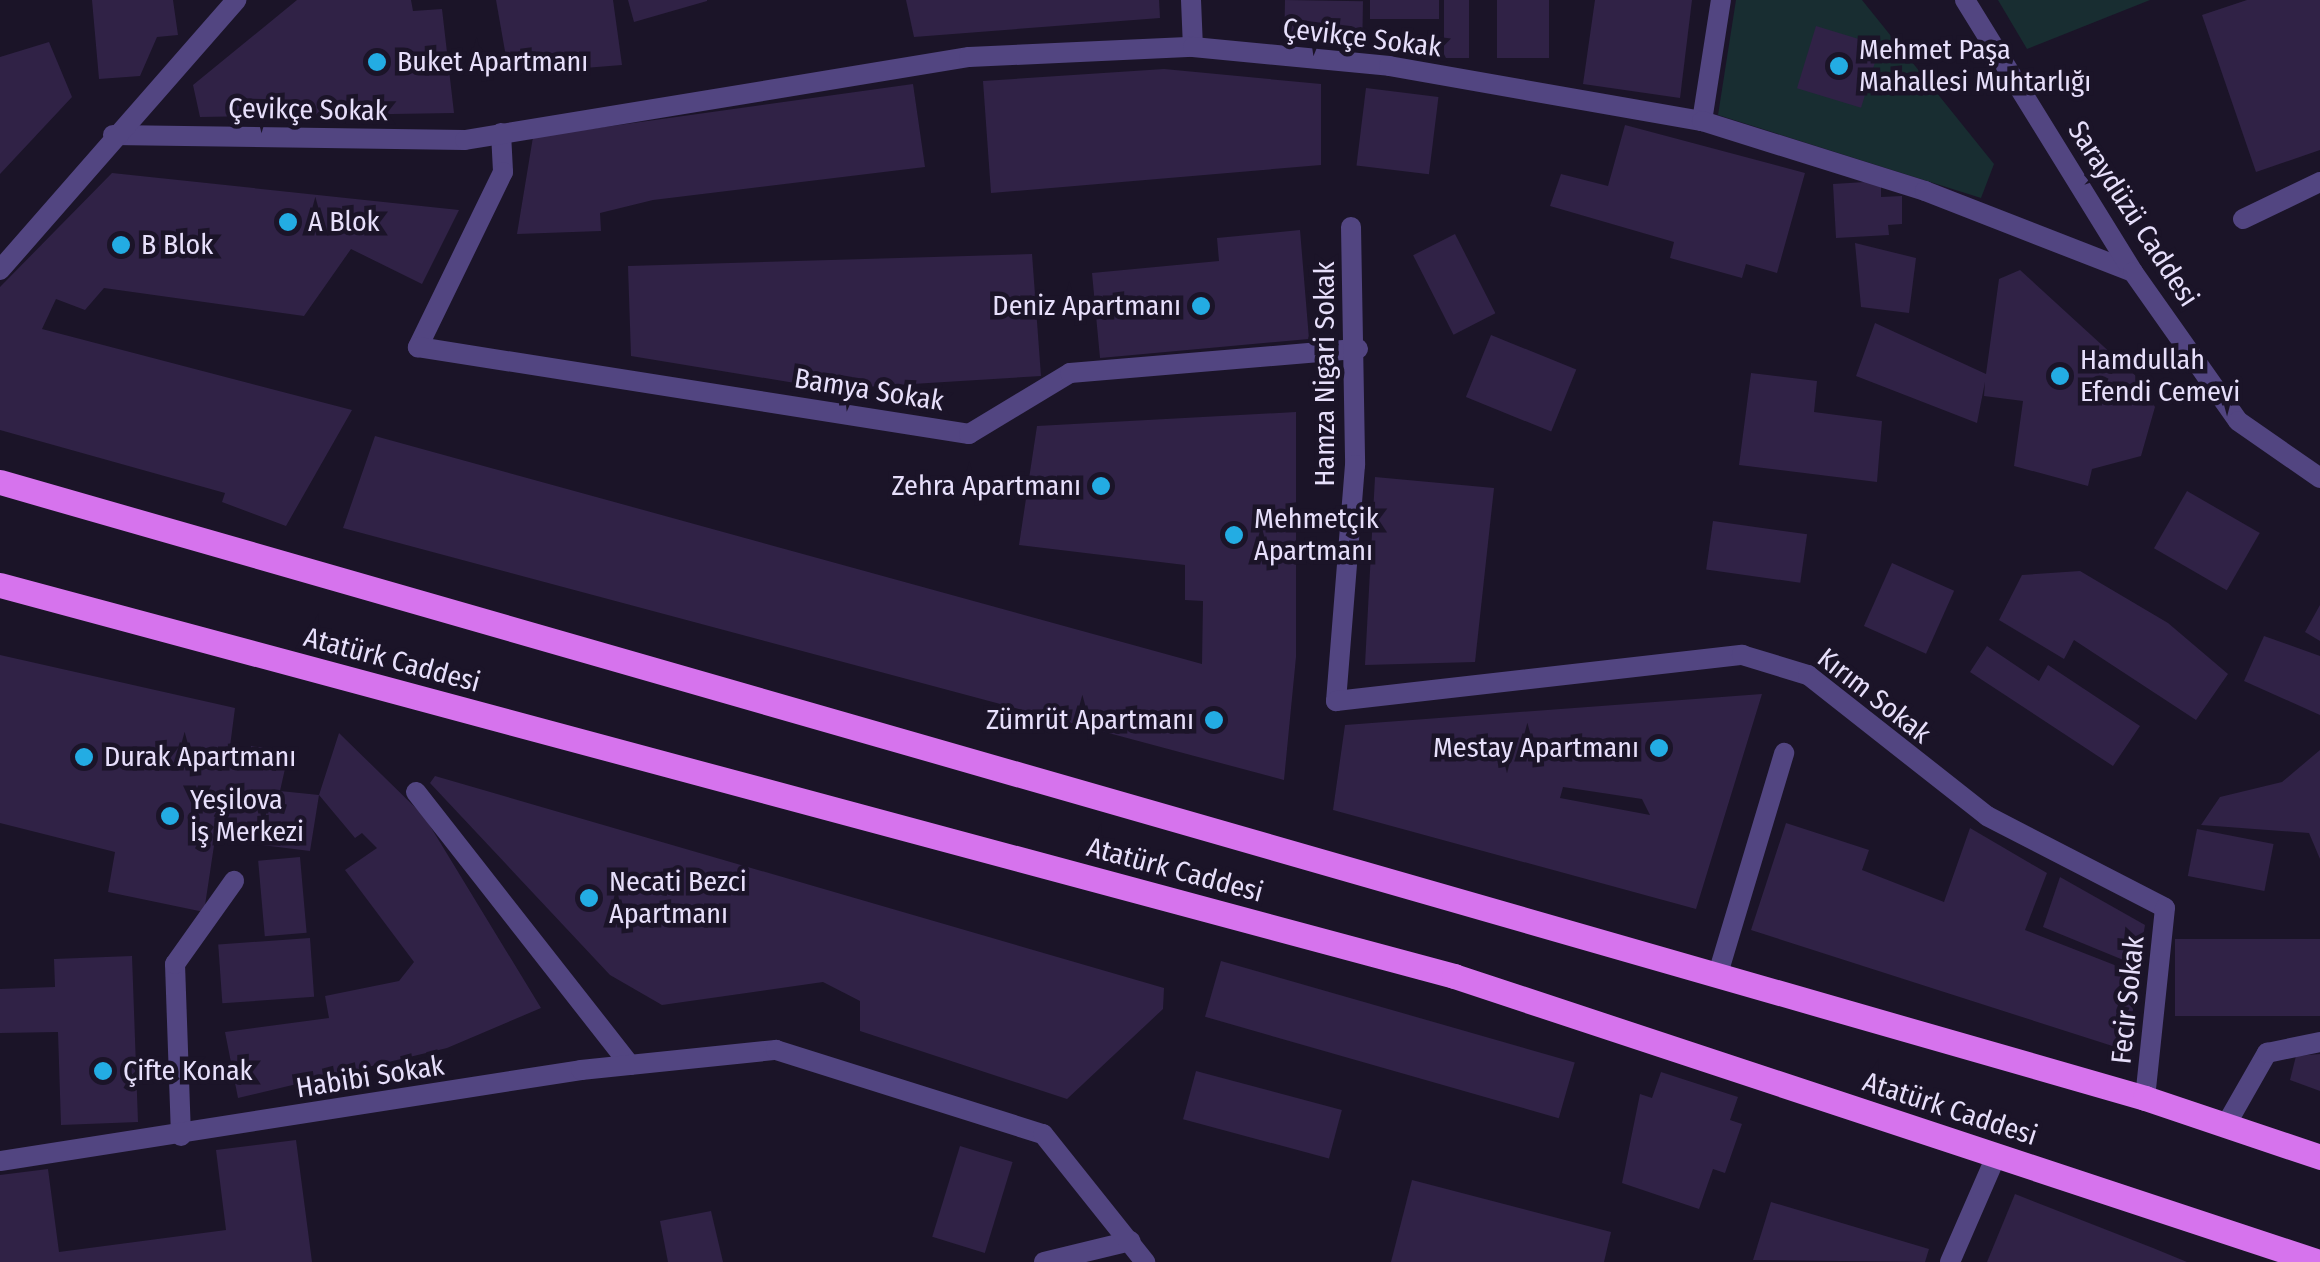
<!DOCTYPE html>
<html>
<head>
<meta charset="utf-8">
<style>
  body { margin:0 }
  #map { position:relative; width:2320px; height:1262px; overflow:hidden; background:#1b1428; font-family:"Fira Sans Condensed",sans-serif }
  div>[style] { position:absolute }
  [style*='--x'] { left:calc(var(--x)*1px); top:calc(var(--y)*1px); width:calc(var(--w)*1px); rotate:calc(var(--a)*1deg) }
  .green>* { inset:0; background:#182d31 }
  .building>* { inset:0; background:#302246; transform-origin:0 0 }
  .service>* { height:20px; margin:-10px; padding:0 10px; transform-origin:10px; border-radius:10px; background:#524581 }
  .minor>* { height:20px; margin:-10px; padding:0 10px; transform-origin:10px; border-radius:10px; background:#524581 }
  .tertiary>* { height:20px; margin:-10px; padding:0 10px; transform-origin:10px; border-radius:10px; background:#524581 }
  .primary>* { height:25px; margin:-12.5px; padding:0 12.5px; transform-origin:12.5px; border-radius:12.5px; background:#d673ed }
  .dots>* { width:28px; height:28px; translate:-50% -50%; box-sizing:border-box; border:5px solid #1b1428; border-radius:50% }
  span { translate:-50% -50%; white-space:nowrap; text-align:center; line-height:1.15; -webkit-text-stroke:9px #1b1428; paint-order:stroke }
  .street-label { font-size:28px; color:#e7dffb }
  .poi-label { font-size:28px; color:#e7dffb }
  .left { translate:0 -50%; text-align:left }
  .right { translate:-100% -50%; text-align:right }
</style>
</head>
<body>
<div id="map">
  <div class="green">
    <i style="clip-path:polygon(1736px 0,1862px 0,1994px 164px,1981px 198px,1718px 115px)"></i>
    <i style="clip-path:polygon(1998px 0,2150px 0,2027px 49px)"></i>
  </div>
  <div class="building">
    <i style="clip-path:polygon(92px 0,173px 0,178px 35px,157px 37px,140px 76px,99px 79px)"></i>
    <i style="clip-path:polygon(297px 0,411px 0,413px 11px,442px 9px,454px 113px,200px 117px,193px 85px)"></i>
    <i style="clip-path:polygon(496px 0,613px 0,622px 65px,509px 74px)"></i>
    <i style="clip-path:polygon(628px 0,707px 0,707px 1px,634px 22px)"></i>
    <i style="clip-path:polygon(906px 0,1159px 0,1160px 18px,914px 37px)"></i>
    <i style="left:1285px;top:0;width:78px;height:39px;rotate:1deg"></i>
    <i style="left:1370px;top:0;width:69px;height:19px"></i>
    <i style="left:1444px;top:0;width:25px;height:58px"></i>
    <i style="left:1497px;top:0;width:52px;height:58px"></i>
    <i style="clip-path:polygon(1595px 0,1692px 0,1680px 98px,1583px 84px)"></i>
    <i style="clip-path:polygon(2247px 0,2320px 0,2320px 150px,2256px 172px,2202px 15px)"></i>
    <i style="left:1816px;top:26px;width:67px;height:65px;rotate:17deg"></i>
    <i style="clip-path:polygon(49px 42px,72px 97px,0 174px,0 57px)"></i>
    <i style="clip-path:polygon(1164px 69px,1321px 84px,1321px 165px,991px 193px,983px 81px)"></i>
    <i style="clip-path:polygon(913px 84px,925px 167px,653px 200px,600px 213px,601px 231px,517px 234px,533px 137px)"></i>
    <i style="left:1366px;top:88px;width:73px;height:78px;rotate:7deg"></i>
    <i style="clip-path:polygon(1625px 125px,1805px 173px,1777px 273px,1746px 264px,1742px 278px,1670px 258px,1674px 242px,1550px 206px,1561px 174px,1608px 186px)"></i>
    <i style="clip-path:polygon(112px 173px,459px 210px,422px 284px,351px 249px,304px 316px,104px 288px,85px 310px,56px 299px,42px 329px,352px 410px,286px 526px,222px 502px,225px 493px,0 430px,0 287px)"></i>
    <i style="clip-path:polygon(1881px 181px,1881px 197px,1902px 196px,1902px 224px,1888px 225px,1889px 235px,1836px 238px,1833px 184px)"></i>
    <i style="clip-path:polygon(1300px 230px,1309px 339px,1100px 358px,1092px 273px,1219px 261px,1217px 238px)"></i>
    <i style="left:1455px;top:234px;width:89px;height:47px;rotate:63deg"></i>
    <i style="clip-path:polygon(1855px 243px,1916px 258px,1909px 313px,1861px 307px)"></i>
    <i style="clip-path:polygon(1032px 254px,1041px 376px,831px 389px,631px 356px,628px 266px)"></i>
    <i style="clip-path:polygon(2020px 270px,2138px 378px,2155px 407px,2141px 456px,2092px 469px,2088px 486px,2014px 466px,2023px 401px,1984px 396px,1985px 382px,1977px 423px,1856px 376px,1875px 323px,1986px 374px,1999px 279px)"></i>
    <i style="left:1491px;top:335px;width:92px;height:67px;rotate:22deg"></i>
    <i style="clip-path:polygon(1751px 373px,1817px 381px,1814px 412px,1882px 421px,1877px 482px,1739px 465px)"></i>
    <i style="clip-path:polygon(1296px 412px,1296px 657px,1284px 780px,343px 528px,375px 436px,1202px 664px,1203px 601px,1185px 600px,1185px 565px,1019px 545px,1037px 426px)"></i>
    <i style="clip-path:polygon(1375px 477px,1494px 488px,1475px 662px,1365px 665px)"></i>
    <i style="left:2187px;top:491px;width:84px;height:66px;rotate:30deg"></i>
    <i style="left:1713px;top:521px;width:95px;height:49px;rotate:8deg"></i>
    <i style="left:1892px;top:563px;width:68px;height:69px;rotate:24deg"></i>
    <i style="clip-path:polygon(2080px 571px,2168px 623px,2228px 674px,2196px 720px,2074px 640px,2064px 659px,1999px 620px,2022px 575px)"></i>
    <i style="clip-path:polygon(2320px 605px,2320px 641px,2305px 632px)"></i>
    <i style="clip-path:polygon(2264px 636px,2320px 656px,2320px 715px,2244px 681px)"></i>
    <i style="clip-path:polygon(1987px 646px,2039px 681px,2048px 665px,2140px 726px,2113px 766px,1970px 672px)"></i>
    <i style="clip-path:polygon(0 655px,235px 708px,228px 762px,248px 765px,251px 746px,289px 751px,280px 791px,319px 795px,310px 851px,215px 839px,204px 912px,108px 892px,115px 852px,0 823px)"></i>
    <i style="clip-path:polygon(evenodd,1762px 694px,1696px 909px,1333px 810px,1345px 725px,1762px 694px,1563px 787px,1642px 799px,1650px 815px,1560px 798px,1563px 787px)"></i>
    <i style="clip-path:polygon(339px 733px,424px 816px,541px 1008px,447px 1048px,238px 1098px,225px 1032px,329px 1018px,325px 996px,399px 981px,414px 962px,345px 870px,377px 848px,362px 833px,355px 838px,319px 795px)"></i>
    <i style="clip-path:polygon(2320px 750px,2320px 859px,2309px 833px,2201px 825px,2220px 797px,2282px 782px)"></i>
    <i style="clip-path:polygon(435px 776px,1164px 988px,1163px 1009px,1067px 1099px,860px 1031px,860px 1001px,823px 982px,662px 1005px,610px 975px,430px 783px)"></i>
    <i style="clip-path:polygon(1786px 823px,1869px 850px,1862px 870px,1944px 902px,1970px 828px,2047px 873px,2025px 930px,2140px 975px,2125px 1050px,1751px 930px)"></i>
    <i style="left:2197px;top:829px;width:78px;height:48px;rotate:11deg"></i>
    <i style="left:300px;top:857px;width:76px;height:42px;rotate:85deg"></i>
    <i style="clip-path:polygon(2060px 877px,2145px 925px,2138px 966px,2043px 927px)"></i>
    <i style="left:310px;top:938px;width:59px;height:92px;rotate:86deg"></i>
    <i style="left:2320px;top:939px;width:77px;height:145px;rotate:90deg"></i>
    <i style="clip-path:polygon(132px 956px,138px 1122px,61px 1125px,58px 1032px,0 1033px,0 989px,55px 987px,54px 959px)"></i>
    <i style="left:1221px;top:961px;width:368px;height:58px;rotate:16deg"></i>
    <i style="clip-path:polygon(2320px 1054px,2320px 1091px,2290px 1080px,2296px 1056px)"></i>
    <i style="left:1196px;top:1071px;width:151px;height:50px;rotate:15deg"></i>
    <i style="clip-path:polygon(1661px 1072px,1738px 1097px,1730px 1120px,1742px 1124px,1725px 1173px,1713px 1169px,1699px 1209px,1622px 1183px,1640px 1094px,1652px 1098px)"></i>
    <i style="clip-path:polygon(296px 1140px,312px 1262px,0 1262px,0 1175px,48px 1169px,59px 1252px,226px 1230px,216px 1150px)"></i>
    <i style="left:960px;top:1146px;width:55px;height:95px;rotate:17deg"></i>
    <i style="clip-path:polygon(1412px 1180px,1611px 1232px,1604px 1262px,1391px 1262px)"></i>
    <i style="clip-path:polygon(2015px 1194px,2153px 1248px,2187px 1262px,1987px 1262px)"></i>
    <i style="clip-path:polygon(1771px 1202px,1929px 1249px,1925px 1262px,1753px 1260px)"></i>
    <i style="clip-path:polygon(711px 1211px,723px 1262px,668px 1262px,660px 1221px)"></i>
  </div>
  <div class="service">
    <i style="--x:2243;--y:219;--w:85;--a:-25.7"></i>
    <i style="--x:181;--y:1136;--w:172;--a:-92"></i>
    <i style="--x:175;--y:964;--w:102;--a:-54.6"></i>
    <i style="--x:1044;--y:1262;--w:89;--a:-13.7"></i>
  </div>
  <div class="minor">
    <i style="--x:1191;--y:0;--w:47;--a:87.6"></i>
    <i style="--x:1702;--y:121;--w:122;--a:-81.1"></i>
    <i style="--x:501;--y:133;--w:39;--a:87"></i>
    <i style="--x:503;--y:172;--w:195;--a:115.9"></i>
    <i style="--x:418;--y:347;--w:558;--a:8.97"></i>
    <i style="--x:969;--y:434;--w:118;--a:-31.1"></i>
    <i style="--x:1070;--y:373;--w:289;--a:-4.8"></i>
    <i style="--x:113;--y:135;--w:352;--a:0.8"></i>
    <i style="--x:465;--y:140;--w:511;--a:-9.35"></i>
    <i style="--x:969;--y:57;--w:224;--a:-2.6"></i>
    <i style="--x:1193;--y:47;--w:197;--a:5.5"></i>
    <i style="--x:1389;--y:66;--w:318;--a:10"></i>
    <i style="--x:1702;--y:121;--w:234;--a:17.4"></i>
    <i style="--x:1925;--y:191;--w:223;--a:21.3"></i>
    <i style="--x:1351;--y:227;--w:238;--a:89"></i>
    <i style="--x:1355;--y:465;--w:237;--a:94.6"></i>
    <i style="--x:1336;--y:701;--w:409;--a:-6.5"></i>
    <i style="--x:1742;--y:655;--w:69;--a:16.9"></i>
    <i style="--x:1808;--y:675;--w:228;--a:38.2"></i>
    <i style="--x:1987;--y:816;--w:200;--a:27.3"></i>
    <i style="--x:2165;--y:908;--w:191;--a:96"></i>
    <i style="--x:0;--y:270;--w:359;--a:-48.8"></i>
    <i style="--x:416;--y:792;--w:347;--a:51.9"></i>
    <i style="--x:1717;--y:977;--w:234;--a:-73.3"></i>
    <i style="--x:2227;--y:1123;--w:81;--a:-60.3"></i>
    <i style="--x:2267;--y:1053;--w:54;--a:-11.7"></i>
    <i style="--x:0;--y:1161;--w:588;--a:-8.9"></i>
    <i style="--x:581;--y:1070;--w:196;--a:-5.9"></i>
    <i style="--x:776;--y:1050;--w:280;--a:17.5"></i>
    <i style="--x:1043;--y:1134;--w:164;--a:51.4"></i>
    <i style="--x:1950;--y:1262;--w:116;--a:-66.5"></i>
  </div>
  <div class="tertiary">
    <i style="--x:1965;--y:0;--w:320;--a:58.3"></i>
    <i style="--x:2133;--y:272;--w:182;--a:54.8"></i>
    <i style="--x:2238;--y:421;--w:100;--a:34.8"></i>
  </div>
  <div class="primary">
    <i style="--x:0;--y:482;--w:2232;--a:16.02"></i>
    <i style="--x:2145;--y:1098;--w:185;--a:18.6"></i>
    <i style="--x:0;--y:585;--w:1506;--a:15.05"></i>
    <i style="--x:1454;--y:976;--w:911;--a:18.3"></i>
  </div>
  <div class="dots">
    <i style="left:377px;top:62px;background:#23ace3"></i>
    <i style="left:1839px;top:66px;background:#23ace3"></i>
    <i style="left:288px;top:222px;background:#23ace3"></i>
    <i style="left:121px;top:245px;background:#23ace3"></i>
    <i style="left:1201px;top:306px;background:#23ace3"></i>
    <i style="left:2060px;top:376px;background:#23ace3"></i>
    <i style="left:1101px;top:486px;background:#23ace3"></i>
    <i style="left:1234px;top:535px;background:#23ace3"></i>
    <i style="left:1214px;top:720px;background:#23ace3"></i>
    <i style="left:1659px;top:748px;background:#23ace3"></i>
    <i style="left:84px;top:757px;background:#23ace3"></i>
    <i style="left:170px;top:816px;background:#23ace3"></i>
    <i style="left:589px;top:898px;background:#23ace3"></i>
    <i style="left:103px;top:1071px;background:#23ace3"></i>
  </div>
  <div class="street-label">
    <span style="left:1362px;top:38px;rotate:7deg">Çevikçe Sokak</span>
    <span style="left:308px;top:110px;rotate:1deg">Çevikçe Sokak</span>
    <span style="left:2133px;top:214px;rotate:57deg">Saraydüzü Caddesi</span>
    <span style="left:1325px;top:374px;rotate:-90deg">Hamza Nigari Sokak</span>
    <span style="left:869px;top:390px;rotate:9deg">Bamya Sokak</span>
    <span style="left:392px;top:660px;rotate:15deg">Atatürk Caddesi</span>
    <span style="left:1874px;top:696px;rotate:38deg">Kırım Sokak</span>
    <span style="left:1175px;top:870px;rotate:15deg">Atatürk Caddesi</span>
    <span style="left:2128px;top:1000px;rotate:-84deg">Fecir Sokak</span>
    <span style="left:370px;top:1077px;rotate:-9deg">Habibi Sokak</span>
    <span style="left:1950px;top:1109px;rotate:18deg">Atatürk Caddesi</span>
  </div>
  <div class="poi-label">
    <span class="left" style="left:1859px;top:66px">Mehmet Paşa<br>Mahallesi Muhtarlığı</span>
    <span class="left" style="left:397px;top:62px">Buket Apartmanı</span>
    <span class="left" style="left:308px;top:222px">A Blok</span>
    <span class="left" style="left:141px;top:245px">B Blok</span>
    <span class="right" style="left:1181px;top:306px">Deniz Apartmanı</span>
    <span class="left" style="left:2080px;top:376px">Hamdullah<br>Efendi Cemevi</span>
    <span class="right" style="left:1081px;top:486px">Zehra Apartmanı</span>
    <span class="left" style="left:1254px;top:535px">Mehmetçik<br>Apartmanı</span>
    <span class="right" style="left:1194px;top:720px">Zümrüt Apartmanı</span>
    <span class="right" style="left:1639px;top:748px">Mestay Apartmanı</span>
    <span class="left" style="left:104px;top:757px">Durak Apartmanı</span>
    <span class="left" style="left:190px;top:816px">Yeşilova<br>İş Merkezi</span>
    <span class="left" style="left:609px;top:898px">Necati Bezci<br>Apartmanı</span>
    <span class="left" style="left:123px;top:1071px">Çifte Konak</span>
  </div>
</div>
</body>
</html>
